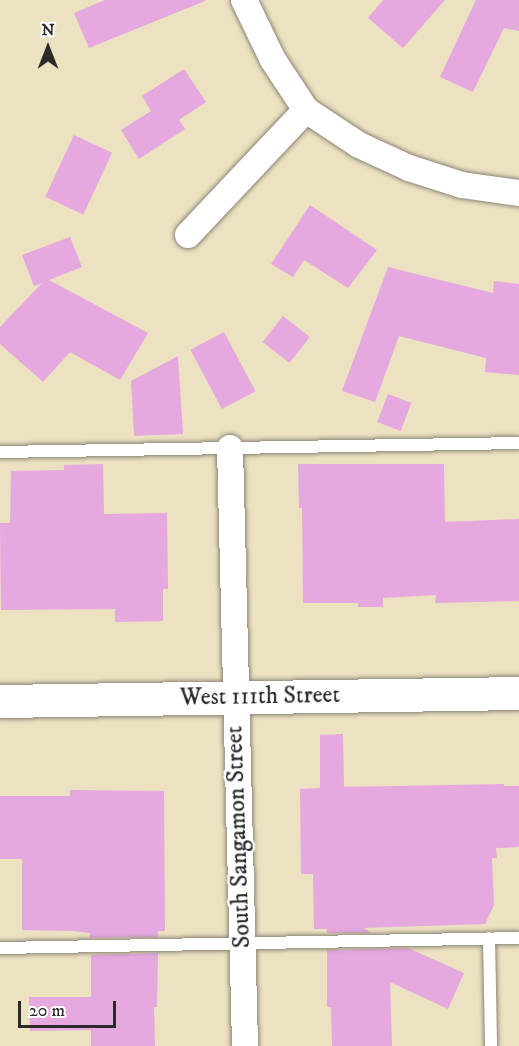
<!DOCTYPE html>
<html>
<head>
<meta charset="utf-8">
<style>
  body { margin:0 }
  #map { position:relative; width:519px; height:1046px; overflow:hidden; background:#ece1c1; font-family:"IM FELL DW Pica",serif }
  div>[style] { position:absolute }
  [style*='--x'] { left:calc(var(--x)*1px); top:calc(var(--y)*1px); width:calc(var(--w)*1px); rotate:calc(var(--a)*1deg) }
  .building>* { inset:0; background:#e5a8df; transform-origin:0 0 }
  .roads { filter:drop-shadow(0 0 2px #8c8676) drop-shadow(0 0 2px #8c8676) }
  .service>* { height:12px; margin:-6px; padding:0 6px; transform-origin:6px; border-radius:6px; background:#fff }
  .minor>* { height:26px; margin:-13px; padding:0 13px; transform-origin:13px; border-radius:13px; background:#fff }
  .secondary>* { height:33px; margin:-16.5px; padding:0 16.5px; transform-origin:16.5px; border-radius:16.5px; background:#fff }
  span { translate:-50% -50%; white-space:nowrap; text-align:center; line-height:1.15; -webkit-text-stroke:5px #fff; paint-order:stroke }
  .street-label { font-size:24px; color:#2b2b2b }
  .north { position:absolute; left:18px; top:18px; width:60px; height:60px; -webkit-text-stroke:4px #fff; paint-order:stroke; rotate:0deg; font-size:16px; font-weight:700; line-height:24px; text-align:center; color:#2b2b2b }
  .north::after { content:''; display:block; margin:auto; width:21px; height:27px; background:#2b2b2b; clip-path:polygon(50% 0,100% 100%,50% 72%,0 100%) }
  .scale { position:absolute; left:18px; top:1001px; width:98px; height:27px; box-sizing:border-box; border:3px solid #2b2b2b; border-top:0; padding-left:8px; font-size:18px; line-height:21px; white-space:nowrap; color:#2b2b2b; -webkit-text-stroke:4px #fff; paint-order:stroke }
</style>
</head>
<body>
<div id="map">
  <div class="building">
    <i style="clip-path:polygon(105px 0,205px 0,205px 1px,89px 48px,74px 13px)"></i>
    <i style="clip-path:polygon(383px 0,445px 0,403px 48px,368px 18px)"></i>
    <i style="clip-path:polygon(476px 0,519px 0,519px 31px,504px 28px,473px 92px,440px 77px)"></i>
    <i style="clip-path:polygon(184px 69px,206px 102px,179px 120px,185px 129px,139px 159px,121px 130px,151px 111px,142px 96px)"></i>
    <i style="left:74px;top:135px;width:42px;height:68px;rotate:25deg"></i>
    <i style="clip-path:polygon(310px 205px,377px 250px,348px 288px,304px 260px,293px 277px,271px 264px)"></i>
    <i style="clip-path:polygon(70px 237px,82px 267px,49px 280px,148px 333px,120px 380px,70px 352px,43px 382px,0 344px,0 327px,42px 283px,34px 286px,22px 255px)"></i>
    <i style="clip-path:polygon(388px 267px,493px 293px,494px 281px,519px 284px,519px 375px,485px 372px,486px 358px,399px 336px,375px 402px,342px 391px)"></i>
    <i style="left:283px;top:316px;width:34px;height:33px;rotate:38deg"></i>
    <i style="left:224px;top:332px;width:67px;height:38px;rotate:62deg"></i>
    <i style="clip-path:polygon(178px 356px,183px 434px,134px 436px,131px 381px)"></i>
    <i style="left:388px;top:394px;width:25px;height:30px;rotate:21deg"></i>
    <i style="clip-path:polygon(103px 464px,104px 514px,167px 513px,168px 589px,163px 589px,163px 621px,115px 622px,115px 609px,1px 610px,0 523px,10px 523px,11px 471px,64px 470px,64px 465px)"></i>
    <i style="clip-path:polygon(298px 464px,444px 464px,445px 522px,519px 519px,519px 601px,435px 603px,436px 595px,383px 598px,383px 607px,358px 607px,358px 603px,303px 603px,302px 508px,299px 508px)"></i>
    <i style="clip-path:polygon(343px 734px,344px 787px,504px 784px,504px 786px,519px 786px,519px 847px,496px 848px,497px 858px,492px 858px,494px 905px,485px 924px,363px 928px,372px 933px,327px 933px,327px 929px,314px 929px,313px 874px,301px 874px,300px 789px,320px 788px,320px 735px)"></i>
    <i style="clip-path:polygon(70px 790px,164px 791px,165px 931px,158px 931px,158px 937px,90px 938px,90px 933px,72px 931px,22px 930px,22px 859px,0 859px,0 796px,70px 796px)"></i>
    <i style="clip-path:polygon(408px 948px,464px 973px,448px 1009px,390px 982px,392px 1046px,332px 1046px,331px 1007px,327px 1007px,327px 950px)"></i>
    <i style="clip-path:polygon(158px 953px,157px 1007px,154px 1007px,155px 1046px,91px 1046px,91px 1030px,30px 1031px,29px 997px,91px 997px,91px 955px)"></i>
  </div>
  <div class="roads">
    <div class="service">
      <i style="--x:0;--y:452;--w:519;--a:-0.99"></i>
      <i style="--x:489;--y:938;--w:108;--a:88.9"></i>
      <i style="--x:0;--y:948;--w:519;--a:-1.1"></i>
    </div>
    <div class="minor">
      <i style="--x:244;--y:0;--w:67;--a:64.2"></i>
      <i style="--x:273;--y:60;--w:60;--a:56.6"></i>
      <i style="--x:306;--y:110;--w:64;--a:33.4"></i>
      <i style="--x:359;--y:145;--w:55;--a:24.7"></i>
      <i style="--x:409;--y:168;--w:56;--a:17.8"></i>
      <i style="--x:462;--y:185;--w:58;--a:8"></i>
      <i style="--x:188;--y:235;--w:172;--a:-46.7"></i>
      <i style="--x:230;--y:448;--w:598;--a:88.56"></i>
    </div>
    <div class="secondary">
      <i style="--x:0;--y:701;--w:519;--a:-0.88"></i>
    </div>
  </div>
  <div class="street-label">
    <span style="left:260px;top:697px;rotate:-1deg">West 111th Street</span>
    <span style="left:239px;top:837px;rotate:-92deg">South Sangamon Street</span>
  </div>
  <div class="north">N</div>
  <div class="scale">20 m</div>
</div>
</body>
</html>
